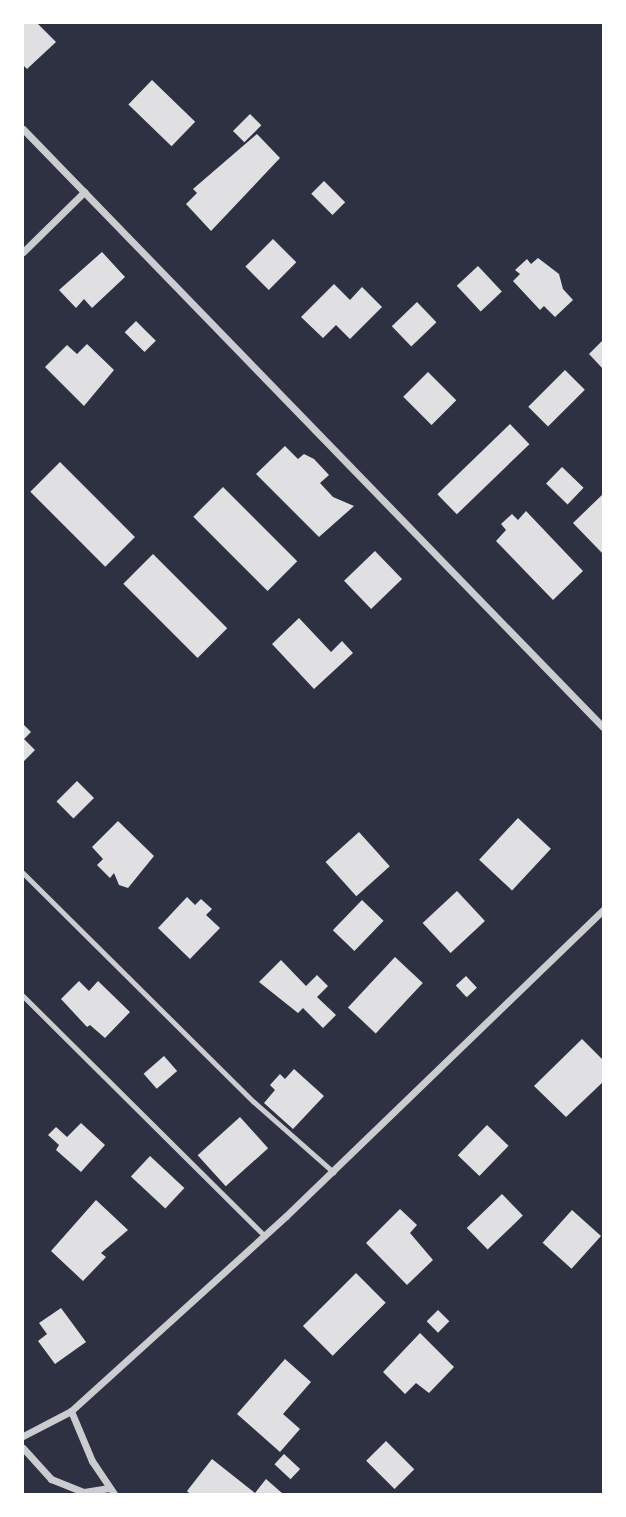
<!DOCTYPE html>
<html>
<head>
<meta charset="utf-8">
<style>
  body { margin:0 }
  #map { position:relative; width:626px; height:1517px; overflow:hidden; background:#2d3142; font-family:Bitter,serif }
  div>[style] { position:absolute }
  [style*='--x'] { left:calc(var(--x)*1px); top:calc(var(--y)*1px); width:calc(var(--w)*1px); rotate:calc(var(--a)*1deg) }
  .building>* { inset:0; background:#e0e0e3; transform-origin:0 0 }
  .service>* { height:5px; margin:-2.5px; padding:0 2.5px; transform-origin:2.5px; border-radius:2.5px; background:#caccd0 }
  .minor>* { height:7px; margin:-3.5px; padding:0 3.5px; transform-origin:3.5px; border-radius:3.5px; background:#caccd0 }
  span { translate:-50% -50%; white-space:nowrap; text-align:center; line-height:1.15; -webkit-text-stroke:7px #fff; paint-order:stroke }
  .frame { position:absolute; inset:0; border:24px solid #fff; pointer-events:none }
</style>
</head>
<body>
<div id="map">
  <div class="building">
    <i style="clip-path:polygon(23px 23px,37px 23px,56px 42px,27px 69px,23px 65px)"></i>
    <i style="left:152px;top:80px;width:60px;height:34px;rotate:44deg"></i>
    <i style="left:250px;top:114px;width:16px;height:24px;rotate:45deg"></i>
    <i style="clip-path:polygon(257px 134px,280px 158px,211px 231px,186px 204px,197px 193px,193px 189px)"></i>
    <i style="left:324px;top:181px;width:30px;height:18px;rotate:45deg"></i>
    <i style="left:273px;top:239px;width:33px;height:39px;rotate:45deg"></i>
    <i style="clip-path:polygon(102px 252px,125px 277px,92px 308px,84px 299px,76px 308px,59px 290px)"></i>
    <i style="clip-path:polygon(538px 258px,559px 274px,563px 289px,573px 300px,555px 317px,544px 306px,540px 310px,513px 281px,520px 274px,515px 270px,527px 259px,531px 264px)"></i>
    <i style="left:478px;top:266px;width:35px;height:29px;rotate:47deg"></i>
    <i style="clip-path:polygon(334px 284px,350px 300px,362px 287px,382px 307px,350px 339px,336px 325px,323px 338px,301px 317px)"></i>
    <i style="left:417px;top:302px;width:28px;height:35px;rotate:46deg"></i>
    <i style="left:136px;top:321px;width:28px;height:16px;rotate:45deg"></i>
    <i style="clip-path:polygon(603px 340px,603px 369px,589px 354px)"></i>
    <i style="clip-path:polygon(87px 344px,114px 370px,84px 406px,45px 367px,67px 345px,77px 354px)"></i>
    <i style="left:565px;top:370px;width:28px;height:52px;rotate:45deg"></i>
    <i style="left:428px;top:372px;width:40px;height:35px;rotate:45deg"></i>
    <i style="left:510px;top:424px;width:28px;height:101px;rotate:46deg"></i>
    <i style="clip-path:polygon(285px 446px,298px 459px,304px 454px,314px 459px,329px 475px,320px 483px,333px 497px,354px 506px,319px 537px,256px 474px)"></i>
    <i style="left:60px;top:462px;width:106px;height:42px;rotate:45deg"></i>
    <i style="left:562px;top:467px;width:30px;height:23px;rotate:44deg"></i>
    <i style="left:223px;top:487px;width:105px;height:42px;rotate:45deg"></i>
    <i style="clip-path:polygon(603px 494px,603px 554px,573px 523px)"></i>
    <i style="clip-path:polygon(526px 511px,583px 571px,553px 600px,496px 541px,506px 530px,501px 524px,512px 514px,518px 520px)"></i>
    <i style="left:375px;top:551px;width:39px;height:43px;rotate:46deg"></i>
    <i style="left:153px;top:554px;width:105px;height:42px;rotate:45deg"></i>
    <i style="clip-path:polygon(299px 618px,331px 652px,342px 641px,353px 653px,314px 689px,272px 644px)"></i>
    <i style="clip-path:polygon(23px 724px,31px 732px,24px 739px,35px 750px,23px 762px)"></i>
    <i style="left:77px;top:781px;width:24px;height:29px;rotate:45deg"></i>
    <i style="left:518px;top:818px;width:45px;height:57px;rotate:43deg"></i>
    <i style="clip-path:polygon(118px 821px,154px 856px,128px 888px,119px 885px,114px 873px,110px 878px,97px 865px,103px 859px,92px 847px)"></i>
    <i style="left:359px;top:832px;width:46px;height:45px;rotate:48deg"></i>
    <i style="left:457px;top:891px;width:41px;height:47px;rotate:47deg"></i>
    <i style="clip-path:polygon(187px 897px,195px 905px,201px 899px,212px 909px,206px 915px,220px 928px,190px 959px,158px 928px)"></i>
    <i style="left:362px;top:900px;width:30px;height:42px;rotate:44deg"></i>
    <i style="left:395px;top:957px;width:38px;height:69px;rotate:43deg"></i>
    <i style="clip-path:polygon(281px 960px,306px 986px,317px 975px,328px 986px,317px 997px,336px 1015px,323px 1028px,303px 1008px,298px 1013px,259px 982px)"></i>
    <i style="left:466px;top:976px;width:16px;height:14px;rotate:47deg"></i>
    <i style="clip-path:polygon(79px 981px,89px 991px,98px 981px,130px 1012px,105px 1038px,90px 1025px,87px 1027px,61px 999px)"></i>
    <i style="clip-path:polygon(582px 1039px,603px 1060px,603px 1082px,566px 1117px,534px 1086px)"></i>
    <i style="left:164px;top:1056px;width:20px;height:27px;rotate:49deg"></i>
    <i style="clip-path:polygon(294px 1069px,324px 1096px,293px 1129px,264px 1103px,275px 1090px,270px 1085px,280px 1074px,285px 1079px)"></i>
    <i style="left:240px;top:1117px;width:42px;height:57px;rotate:48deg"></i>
    <i style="clip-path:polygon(81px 1123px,105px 1145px,81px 1172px,56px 1150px,59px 1145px,48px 1135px,56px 1127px,67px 1137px)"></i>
    <i style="left:487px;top:1125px;width:30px;height:42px;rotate:44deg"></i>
    <i style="left:150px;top:1156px;width:47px;height:28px;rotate:43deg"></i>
    <i style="left:502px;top:1194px;width:30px;height:49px;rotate:46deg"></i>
    <i style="clip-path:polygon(96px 1200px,128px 1230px,101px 1253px,106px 1257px,83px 1281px,51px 1251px)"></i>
    <i style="clip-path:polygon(400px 1209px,417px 1225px,410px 1233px,433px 1260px,407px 1285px,366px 1243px)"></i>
    <i style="left:572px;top:1210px;width:39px;height:44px;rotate:42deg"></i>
    <i style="left:356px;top:1273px;width:42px;height:75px;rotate:45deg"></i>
    <i style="clip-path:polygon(61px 1308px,86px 1342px,55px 1364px,38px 1341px,47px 1334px,39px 1323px)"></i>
    <i style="left:438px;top:1310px;width:16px;height:16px;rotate:45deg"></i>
    <i style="clip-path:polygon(420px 1333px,454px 1367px,429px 1393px,416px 1383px,405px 1394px,383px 1372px)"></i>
    <i style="clip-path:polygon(285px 1359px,311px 1382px,283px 1414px,300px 1429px,280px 1452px,237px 1414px)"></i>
    <i style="left:386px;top:1441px;width:40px;height:28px;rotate:45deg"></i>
    <i style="left:284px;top:1454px;width:22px;height:14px;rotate:43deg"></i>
    <i style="clip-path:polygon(212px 1459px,255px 1493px,266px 1479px,283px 1494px,190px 1494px,187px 1491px)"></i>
  </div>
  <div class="service">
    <i style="--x:23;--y:873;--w:325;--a:44.8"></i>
    <i style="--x:254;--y:1102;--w:106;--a:41.5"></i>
    <i style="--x:23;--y:996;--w:341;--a:44.8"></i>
  </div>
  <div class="minor">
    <i style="--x:23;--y:129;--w:833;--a:45.88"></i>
    <i style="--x:23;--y:252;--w:86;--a:-44.5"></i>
    <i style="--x:71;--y:1411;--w:54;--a:67.2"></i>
    <i style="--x:92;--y:1461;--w:40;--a:56"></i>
    <i style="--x:23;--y:1436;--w:54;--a:-27.5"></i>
    <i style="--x:71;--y:1411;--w:290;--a:-42.2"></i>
    <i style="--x:286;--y:1216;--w:441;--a:-44"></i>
    <i style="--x:23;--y:1448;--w:42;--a:47.9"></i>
    <i style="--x:51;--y:1479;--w:35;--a:22"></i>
    <i style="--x:84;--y:1492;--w:24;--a:-9"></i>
  </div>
  <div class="frame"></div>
</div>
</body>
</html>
